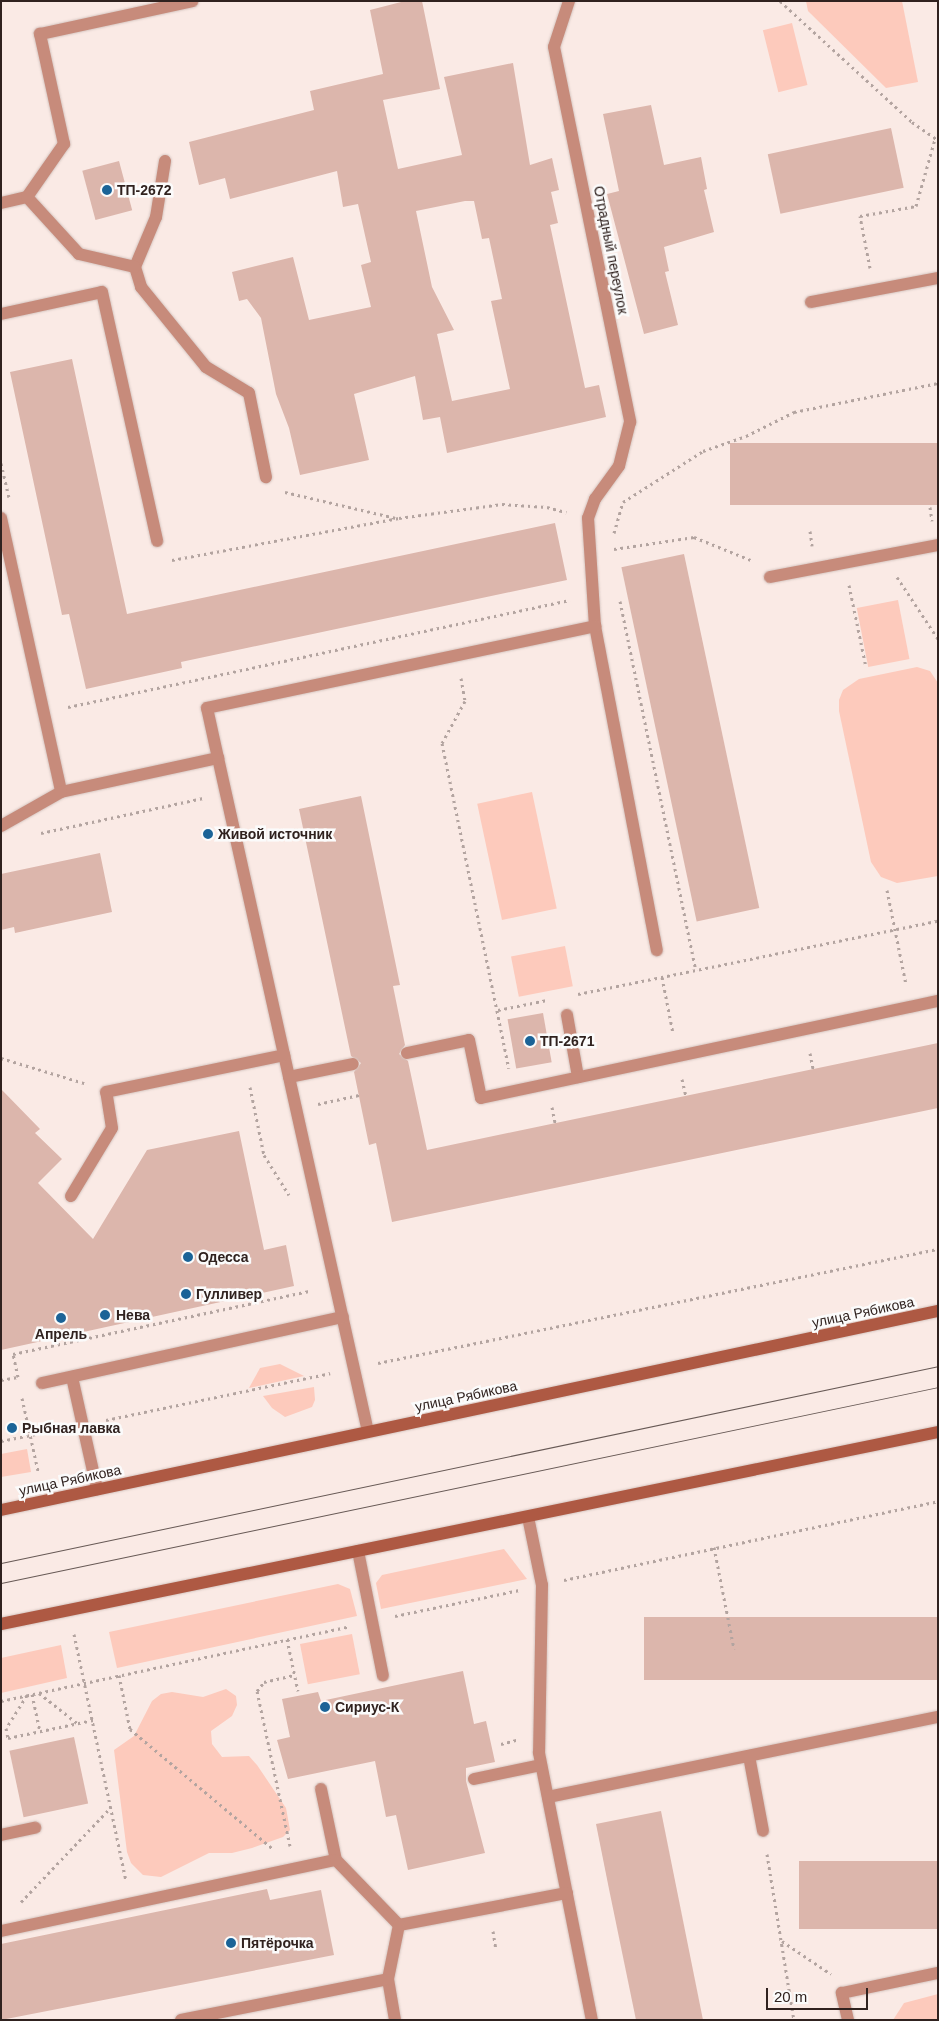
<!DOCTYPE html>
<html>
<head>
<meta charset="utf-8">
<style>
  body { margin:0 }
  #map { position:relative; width:939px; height:2021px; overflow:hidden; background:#faeae5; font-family:Arial,sans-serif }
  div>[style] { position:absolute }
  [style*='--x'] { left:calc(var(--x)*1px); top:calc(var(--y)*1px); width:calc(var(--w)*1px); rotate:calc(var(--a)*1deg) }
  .green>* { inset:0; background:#fdcabc; transform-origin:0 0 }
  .building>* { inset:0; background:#dcb6ac; transform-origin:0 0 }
  .path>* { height:3px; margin-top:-1.5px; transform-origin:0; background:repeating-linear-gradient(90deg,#b3a4a0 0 2.5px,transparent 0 6.5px) }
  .roads { filter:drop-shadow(0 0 1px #d6c6c1) drop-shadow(0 0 1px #d6c6c1) }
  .service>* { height:12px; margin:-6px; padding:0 6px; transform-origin:6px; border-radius:6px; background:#c78b7b }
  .minor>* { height:12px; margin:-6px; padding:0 6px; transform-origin:6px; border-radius:6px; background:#c78b7b }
  .secondary>* { height:12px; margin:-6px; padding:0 6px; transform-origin:6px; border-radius:6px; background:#ae5943 }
  .tram>* { height:1px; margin:-0.5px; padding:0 0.5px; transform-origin:0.5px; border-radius:0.5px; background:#675955 }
  .dots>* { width:14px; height:14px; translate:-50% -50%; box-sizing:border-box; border:2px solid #fbfbfb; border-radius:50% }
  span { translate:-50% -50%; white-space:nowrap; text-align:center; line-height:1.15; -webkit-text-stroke:5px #fbfbfb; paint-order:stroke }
  .poi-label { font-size:14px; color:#30221f; font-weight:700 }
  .left { translate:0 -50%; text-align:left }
  .street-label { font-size:14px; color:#30221f }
  .frame { position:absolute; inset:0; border:2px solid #30221f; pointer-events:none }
  .scale { position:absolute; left:766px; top:1988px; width:102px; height:22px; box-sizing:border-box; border:2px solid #30221f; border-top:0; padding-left:6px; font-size:15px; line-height:18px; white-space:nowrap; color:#30221f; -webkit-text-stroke:4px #fbfbfb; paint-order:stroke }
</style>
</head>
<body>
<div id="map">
  <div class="green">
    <i style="clip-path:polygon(806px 1px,902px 1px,918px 82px,886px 88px,808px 11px)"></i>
    <i style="left:792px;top:23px;width:64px;height:30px;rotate:76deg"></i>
    <i style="left:898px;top:600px;width:60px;height:42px;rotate:79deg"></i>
    <i style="clip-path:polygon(917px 667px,930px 671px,938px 683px,938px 876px,897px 883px,881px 877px,871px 862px,839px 711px,839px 700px,843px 690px,859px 679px)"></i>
    <i style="left:532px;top:792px;width:119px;height:56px;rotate:78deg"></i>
    <i style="left:565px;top:946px;width:41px;height:55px;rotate:79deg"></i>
    <i style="clip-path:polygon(280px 1364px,304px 1376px,249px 1388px,260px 1368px)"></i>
    <i style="clip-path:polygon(314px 1387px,315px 1400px,312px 1407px,285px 1417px,272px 1408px,263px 1396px)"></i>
    <i style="clip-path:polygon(27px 1449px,31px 1472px,1px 1477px,1px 1454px)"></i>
    <i style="clip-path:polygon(504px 1549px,527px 1579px,381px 1609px,376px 1583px,382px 1575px)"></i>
    <i style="clip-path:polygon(338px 1584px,350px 1589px,357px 1616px,117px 1668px,109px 1632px)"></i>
    <i style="left:352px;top:1634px;width:41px;height:53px;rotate:79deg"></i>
    <i style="clip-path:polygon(61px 1645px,67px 1678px,1px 1693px,1px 1658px)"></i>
    <i style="clip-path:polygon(226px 1689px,236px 1696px,237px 1705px,232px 1716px,211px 1731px,212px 1744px,222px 1757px,249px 1756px,257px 1765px,286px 1808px,290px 1830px,283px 1837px,252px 1848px,232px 1853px,209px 1853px,161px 1877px,143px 1875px,131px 1863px,127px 1852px,114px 1750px,134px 1736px,152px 1701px,161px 1694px,172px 1692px,203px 1697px)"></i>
    <i style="clip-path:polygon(938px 1994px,938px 2020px,893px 2020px,904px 2003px)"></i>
  </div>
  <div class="building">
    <i style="clip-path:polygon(evenodd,405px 1px,422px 1px,440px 89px,383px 100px,398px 169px,462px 155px,444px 77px,513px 63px,530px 165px,552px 158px,559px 190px,551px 192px,558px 223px,550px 225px,585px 388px,599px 385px,606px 417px,447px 453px,440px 417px,423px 420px,415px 376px,354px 394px,369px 460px,300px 475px,289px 428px,276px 394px,261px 318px,247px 299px,239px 301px,232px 272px,293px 257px,309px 320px,371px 307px,361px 265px,371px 262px,358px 204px,343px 207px,337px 171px,230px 199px,225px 178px,199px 185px,189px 142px,314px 110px,310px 91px,383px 74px,370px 10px,405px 1px,465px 201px,474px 201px,482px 239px,489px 238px,502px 299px,491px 301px,510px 389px,452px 401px,437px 334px,454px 330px,432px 287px,416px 211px,465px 201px)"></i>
    <i style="clip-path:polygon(651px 105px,664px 165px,701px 157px,707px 189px,704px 190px,714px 232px,664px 247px,669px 271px,665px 272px,678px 325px,644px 334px,607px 194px,619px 191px,603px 114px)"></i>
    <i style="left:891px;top:128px;width:61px;height:126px;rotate:78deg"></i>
    <i style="left:119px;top:161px;width:51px;height:38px;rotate:75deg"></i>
    <i style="clip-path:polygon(72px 359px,127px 614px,555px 523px,567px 580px,181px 662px,182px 668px,86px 689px,69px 614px,62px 615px,10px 372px)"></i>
    <i style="left:938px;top:443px;width:62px;height:208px;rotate:90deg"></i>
    <i style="left:684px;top:554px;width:362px;height:64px;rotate:78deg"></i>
    <i style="clip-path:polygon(361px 796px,400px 985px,393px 986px,405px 1045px,399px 1054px,408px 1061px,427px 1150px,938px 1043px,938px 1108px,392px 1222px,376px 1143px,369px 1145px,354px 1072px,361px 1063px,351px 1056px,299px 809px)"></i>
    <i style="clip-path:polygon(100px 853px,112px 912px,15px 933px,14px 927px,1px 930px,1px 874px)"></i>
    <i style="left:543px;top:1013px;width:50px;height:36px;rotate:80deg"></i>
    <i style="clip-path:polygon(1px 1089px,40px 1129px,35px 1133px,62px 1159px,38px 1183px,93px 1239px,147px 1150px,239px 1131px,264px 1250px,286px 1245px,294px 1286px,1px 1350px)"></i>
    <i style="left:938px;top:1617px;width:63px;height:294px;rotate:90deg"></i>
    <i style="clip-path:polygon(463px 1671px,474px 1724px,486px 1721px,495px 1762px,466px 1768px,466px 1781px,485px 1853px,408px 1870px,396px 1815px,386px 1817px,375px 1761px,288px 1779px,277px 1740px,290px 1737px,282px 1699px,318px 1692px,321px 1701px)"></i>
    <i style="left:74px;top:1737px;width:68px;height:66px;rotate:78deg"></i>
    <i style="clip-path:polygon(661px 1811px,703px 2020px,636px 2020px,609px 1889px,596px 1824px)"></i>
    <i style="left:938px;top:1861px;width:68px;height:139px;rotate:90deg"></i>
    <i style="clip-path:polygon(267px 1889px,270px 1900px,321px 1890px,334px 1955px,1px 2020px,1px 1944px)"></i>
  </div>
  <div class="path">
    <i style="--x:780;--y:1;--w:179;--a:42.5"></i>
    <i style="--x:912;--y:122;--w:32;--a:35"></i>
    <i style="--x:870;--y:268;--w:53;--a:-100.9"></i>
    <i style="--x:860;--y:216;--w:57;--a:-10.1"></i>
    <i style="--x:916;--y:206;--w:70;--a:-74.2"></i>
    <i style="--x:1;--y:463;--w:35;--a:77"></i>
    <i style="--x:285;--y:492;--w:114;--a:13.2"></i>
    <i style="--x:930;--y:507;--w:14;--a:82"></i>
    <i style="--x:810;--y:531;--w:15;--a:82"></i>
    <i style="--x:614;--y:533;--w:32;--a:-74"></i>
    <i style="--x:623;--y:502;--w:95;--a:-32.5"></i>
    <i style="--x:703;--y:451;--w:46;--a:-19.2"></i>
    <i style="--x:746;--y:436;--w:54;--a:-26.6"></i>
    <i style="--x:794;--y:412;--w:147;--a:-11.4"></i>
    <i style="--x:614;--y:549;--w:81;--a:-8.5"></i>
    <i style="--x:694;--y:537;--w:61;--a:22"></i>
    <i style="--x:172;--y:560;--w:231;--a:-10.5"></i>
    <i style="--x:399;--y:518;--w:104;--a:-7.7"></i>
    <i style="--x:502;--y:504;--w:45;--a:3.8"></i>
    <i style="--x:547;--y:507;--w:20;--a:15"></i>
    <i style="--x:897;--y:577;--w:74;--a:56.5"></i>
    <i style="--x:849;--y:585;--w:84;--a:78.3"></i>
    <i style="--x:620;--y:601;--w:377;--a:78.4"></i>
    <i style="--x:461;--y:678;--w:23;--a:80"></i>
    <i style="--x:465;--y:701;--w:48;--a:118.7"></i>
    <i style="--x:442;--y:743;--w:332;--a:78.4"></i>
    <i style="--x:68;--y:707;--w:513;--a:-12.03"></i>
    <i style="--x:41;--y:833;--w:166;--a:-12.2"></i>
    <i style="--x:887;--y:890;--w:96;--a:78.6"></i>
    <i style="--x:662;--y:977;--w:57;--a:78.9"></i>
    <i style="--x:578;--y:994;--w:367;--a:-11.5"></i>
    <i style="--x:498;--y:1010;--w:50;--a:-11.5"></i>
    <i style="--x:810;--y:1053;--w:16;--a:79"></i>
    <i style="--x:1;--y:1058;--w:87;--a:16.8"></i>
    <i style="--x:682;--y:1079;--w:17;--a:77"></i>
    <i style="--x:250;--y:1087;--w:69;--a:78.4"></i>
    <i style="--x:264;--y:1155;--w:47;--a:58"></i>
    <i style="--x:318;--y:1104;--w:42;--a:-12.4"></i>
    <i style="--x:552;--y:1107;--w:16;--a:79"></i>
    <i style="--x:378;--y:1363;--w:571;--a:-11.51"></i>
    <i style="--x:18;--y:1377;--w:24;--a:-102"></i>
    <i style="--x:13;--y:1354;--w:304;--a:-12"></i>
    <i style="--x:1;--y:1380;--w:17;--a:-10"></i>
    <i style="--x:22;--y:1398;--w:75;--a:77.6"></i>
    <i style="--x:106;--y:1420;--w:229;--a:-11.8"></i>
    <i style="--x:1;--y:1441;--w:61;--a:-11.3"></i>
    <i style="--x:714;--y:1547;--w:104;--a:78.9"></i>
    <i style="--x:564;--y:1580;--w:382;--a:-11.9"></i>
    <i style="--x:395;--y:1616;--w:127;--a:-11.8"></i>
    <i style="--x:74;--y:1634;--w:252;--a:78.1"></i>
    <i style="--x:287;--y:1639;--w:53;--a:78.1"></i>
    <i style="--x:119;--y:1675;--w:55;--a:78.5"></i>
    <i style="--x:130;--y:1729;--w:185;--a:40"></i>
    <i style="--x:39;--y:1693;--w:48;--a:38.3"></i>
    <i style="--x:32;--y:1694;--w:38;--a:78"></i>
    <i style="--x:27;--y:1695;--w:39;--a:122"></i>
    <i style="--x:6;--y:1728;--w:10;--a:79"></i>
    <i style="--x:8;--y:1738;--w:87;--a:-12"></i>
    <i style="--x:1;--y:1701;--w:357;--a:-12.1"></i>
    <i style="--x:501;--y:1744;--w:16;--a:-15"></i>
    <i style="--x:290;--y:1846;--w:158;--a:-102"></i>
    <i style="--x:257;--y:1691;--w:11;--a:-52"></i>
    <i style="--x:264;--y:1682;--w:31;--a:-13"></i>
    <i style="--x:767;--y:1854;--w:168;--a:80.8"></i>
    <i style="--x:21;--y:1902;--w:131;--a:-46.5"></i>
    <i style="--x:493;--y:1931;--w:19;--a:81"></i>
    <i style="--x:782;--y:1941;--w:59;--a:34"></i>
  </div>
  <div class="roads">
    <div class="service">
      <i style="--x:165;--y:161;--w:57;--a:99.1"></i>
      <i style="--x:156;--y:217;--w:54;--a:112.8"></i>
      <i style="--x:135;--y:267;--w:21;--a:73"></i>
      <i style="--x:141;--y:287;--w:103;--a:50.9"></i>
      <i style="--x:206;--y:367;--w:50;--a:31.2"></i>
      <i style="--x:249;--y:393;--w:86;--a:78.6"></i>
      <i style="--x:27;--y:197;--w:77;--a:47.6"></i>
      <i style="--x:79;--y:254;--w:57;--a:13.1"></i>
      <i style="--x:1;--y:203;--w:27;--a:-13"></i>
      <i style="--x:27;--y:197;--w:65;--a:-55.1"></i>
      <i style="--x:64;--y:144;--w:113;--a:-102.3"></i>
      <i style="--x:40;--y:34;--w:156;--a:-12.2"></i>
      <i style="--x:811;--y:302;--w:129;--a:-10.7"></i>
      <i style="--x:1;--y:314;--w:103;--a:-12.3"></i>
      <i style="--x:102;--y:292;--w:255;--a:77.5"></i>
      <i style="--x:595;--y:499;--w:20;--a:110"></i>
      <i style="--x:588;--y:518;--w:108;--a:86.3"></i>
      <i style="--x:595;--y:626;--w:330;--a:79.2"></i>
      <i style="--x:1;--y:518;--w:280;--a:77.6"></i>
      <i style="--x:61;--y:792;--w:161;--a:-12.2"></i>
      <i style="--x:218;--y:758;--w:690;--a:77.45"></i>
      <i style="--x:770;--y:577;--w:171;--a:-10.8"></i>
      <i style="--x:218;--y:758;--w:51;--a:-102.4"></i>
      <i style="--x:207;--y:708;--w:397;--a:-11.9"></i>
      <i style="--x:1;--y:826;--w:69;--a:-29.5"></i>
      <i style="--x:567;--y:1015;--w:63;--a:79.9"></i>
      <i style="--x:407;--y:1053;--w:63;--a:-11.8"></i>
      <i style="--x:469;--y:1040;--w:59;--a:78.3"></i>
      <i style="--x:481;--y:1098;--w:467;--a:-12"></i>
      <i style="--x:289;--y:1077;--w:65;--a:-11.5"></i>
      <i style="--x:71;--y:1196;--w:79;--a:-58.9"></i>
      <i style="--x:112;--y:1128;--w:36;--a:-99"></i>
      <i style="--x:106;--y:1092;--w:182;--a:-11.7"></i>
      <i style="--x:72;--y:1377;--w:115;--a:77.4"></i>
      <i style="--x:42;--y:1383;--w:308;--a:-12.4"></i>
      <i style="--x:528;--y:1517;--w:69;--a:78.4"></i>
      <i style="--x:542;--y:1585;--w:168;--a:91"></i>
      <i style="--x:539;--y:1753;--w:272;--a:78.8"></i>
      <i style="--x:358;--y:1551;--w:127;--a:78.7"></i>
      <i style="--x:749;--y:1756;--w:76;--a:79.4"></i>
      <i style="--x:474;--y:1779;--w:68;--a:-11.8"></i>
      <i style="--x:321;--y:1789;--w:73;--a:78.1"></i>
      <i style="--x:548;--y:1797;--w:398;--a:-11.6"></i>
      <i style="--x:1;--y:1835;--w:35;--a:-12"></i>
      <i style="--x:1;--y:1931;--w:342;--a:-12"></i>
      <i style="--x:336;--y:1860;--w:91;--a:45.9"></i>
      <i style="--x:399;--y:1925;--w:171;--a:-10.8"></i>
      <i style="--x:388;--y:1979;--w:42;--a:80.3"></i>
      <i style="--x:181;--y:2020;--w:211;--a:-11.2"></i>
      <i style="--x:388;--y:1979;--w:55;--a:-78.5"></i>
      <i style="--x:848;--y:2020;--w:28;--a:-103"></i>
      <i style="--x:842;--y:1993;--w:98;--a:-11.8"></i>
    </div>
    <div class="minor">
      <i style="--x:569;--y:1;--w:48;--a:108.1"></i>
      <i style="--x:554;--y:47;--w:383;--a:78.5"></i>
      <i style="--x:630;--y:422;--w:45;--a:104"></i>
      <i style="--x:619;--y:466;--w:41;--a:126"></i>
    </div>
    <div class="secondary">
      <i style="--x:1;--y:1510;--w:958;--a:-11.99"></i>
      <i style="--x:1;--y:1624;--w:956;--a:-11.58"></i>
    </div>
  </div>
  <div class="tram">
    <i style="--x:1;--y:1563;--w:957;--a:-11.87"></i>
    <i style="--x:1;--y:1583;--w:957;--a:-11.81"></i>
  </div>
  <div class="dots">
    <i style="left:107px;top:190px;background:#1b6397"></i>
    <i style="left:208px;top:834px;background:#1b6397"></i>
    <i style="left:530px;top:1041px;background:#1b6397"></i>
    <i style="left:188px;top:1257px;background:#1b6397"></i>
    <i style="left:186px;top:1294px;background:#1b6397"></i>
    <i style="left:105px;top:1315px;background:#1b6397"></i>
    <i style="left:61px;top:1318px;background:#1b6397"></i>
    <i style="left:12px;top:1428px;background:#1b6397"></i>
    <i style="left:325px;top:1707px;background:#1b6397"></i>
    <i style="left:231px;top:1943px;background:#1b6397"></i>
  </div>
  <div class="poi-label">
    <span class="left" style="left:117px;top:190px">ТП-2672</span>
    <span class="left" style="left:218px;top:834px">Живой источник</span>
    <span class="left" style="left:540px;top:1041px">ТП-2671</span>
    <span class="left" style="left:198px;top:1257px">Одесса</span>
    <span class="left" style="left:196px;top:1294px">Гулливер</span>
    <span class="left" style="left:116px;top:1315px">Нева</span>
    <span style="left:61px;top:1334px">Апрель</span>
    <span class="left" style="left:22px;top:1428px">Рыбная лавка</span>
    <span class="left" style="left:335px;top:1707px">Сириус-К</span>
    <span class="left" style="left:241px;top:1943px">Пятёрочка</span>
  </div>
  <div class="street-label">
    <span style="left:611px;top:250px;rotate:79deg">Отрадный переулок</span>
    <span style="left:863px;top:1312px;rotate:-12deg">улица Рябикова</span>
    <span style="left:466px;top:1396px;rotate:-12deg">улица Рябикова</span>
    <span style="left:70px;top:1480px;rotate:-12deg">улица Рябикова</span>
  </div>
  <div class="frame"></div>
  <div class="scale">20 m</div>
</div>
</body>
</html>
